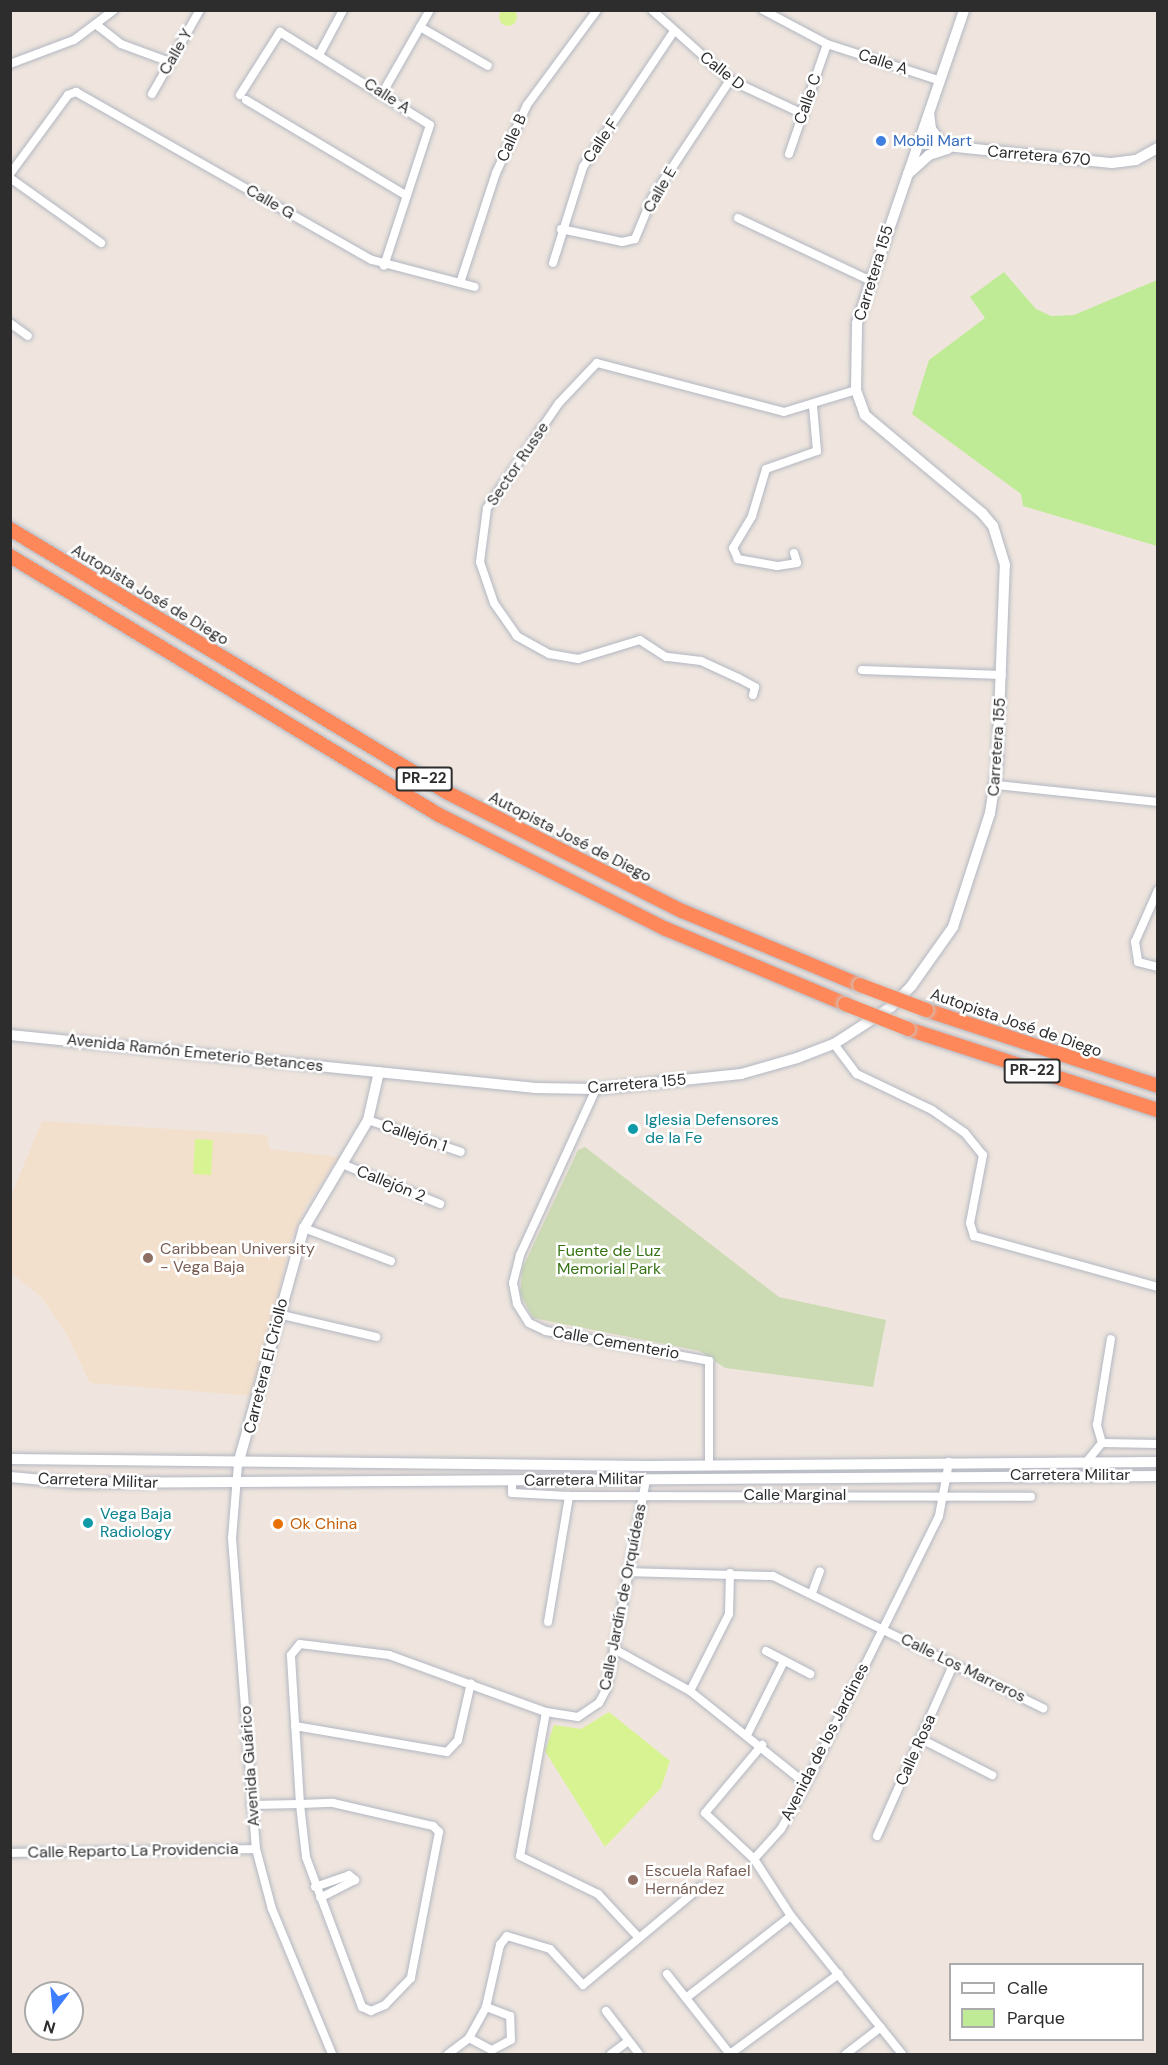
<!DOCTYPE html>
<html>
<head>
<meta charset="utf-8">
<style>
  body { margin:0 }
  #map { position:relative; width:1168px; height:2065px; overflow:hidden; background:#efe5de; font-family:"DM Sans",sans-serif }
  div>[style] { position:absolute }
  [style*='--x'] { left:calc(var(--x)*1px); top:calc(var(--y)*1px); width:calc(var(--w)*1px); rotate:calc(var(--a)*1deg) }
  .education>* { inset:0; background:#f2e0cd }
  .green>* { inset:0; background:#c0eb96 }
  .cemetery>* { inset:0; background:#cddbb4 }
  .pitch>* { inset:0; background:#d8f391; transform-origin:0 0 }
  .round { border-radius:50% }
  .roads { filter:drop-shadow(0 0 2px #b2b7c2) drop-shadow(0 0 2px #b2b7c2) }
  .street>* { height:8px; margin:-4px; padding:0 4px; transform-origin:4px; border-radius:4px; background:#fff }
  .secondary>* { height:10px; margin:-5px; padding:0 5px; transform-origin:5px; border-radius:5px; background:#fff }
  .highway>* { height:14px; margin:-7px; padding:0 7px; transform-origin:7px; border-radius:7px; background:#ff885a }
  .bridges { filter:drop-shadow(0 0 2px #c8c8c8) drop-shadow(0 0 2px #c8c8c8) }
  .highway-bridge>* { height:14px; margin:-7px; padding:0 7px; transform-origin:7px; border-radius:7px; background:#ff885a }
  .dots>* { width:16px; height:16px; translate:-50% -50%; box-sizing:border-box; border:3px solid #fff; border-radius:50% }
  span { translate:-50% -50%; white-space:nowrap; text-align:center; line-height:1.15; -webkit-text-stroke:5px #fff; paint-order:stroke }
  .shield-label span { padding:2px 4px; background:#fff; border:2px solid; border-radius:4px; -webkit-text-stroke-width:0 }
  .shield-label { font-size:15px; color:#2d2d2d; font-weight:700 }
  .street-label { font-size:16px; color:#2d2d2d }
  .shop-label { font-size:16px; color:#366cbe }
  .left { translate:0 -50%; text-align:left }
  .culture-label { font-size:16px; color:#0d838f }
  .education-label { font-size:16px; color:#785e54 }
  .park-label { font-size:16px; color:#367314 }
  .food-label { font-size:16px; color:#c56008 }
  .frame { position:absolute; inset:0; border:12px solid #2d2d2d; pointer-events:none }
  .legend { position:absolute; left:949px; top:1963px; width:195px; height:78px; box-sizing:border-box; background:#fff; border:2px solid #ababab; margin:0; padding:8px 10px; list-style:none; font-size:18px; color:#2d2d2d }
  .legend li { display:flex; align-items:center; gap:12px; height:30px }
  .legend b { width:30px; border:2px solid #ababab }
  .north { position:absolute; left:24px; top:1981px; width:60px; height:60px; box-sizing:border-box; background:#fff; border:2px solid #ababab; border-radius:50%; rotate:196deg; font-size:16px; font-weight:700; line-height:24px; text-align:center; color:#2d2d2d }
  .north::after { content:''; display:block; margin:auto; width:21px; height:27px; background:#3c7eff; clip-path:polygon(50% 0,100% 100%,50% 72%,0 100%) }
</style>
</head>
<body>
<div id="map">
  <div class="education">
    <i style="clip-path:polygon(42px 1121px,267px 1135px,270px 1149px,339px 1157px,306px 1206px,290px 1243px,255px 1396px,90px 1383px,66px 1333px,41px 1297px,11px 1273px,10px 1198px)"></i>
  </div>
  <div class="green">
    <i style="clip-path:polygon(1004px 272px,1036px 309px,1051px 316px,1074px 315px,1157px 280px,1157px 546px,1023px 506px,1021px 494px,912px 414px,929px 360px,985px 318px,970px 297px)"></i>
  </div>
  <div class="cemetery">
    <i style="clip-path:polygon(585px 1147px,779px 1297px,886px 1320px,873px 1387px,725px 1368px,700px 1351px,533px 1318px,520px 1294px,522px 1269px,578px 1150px)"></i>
  </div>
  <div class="pitch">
    <i class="round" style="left:499px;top:8px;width:18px;height:18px"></i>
    <i style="left:195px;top:1139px;width:18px;height:35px;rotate:3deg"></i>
    <i style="clip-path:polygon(609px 1712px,670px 1761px,661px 1788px,605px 1847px,545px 1751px,554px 1725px,581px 1729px)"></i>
  </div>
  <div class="roads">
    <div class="street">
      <i style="--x:652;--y:10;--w:105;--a:41.9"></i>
      <i style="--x:730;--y:80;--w:81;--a:25"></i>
      <i style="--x:763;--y:10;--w:72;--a:28"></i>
      <i style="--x:827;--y:44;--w:117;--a:18"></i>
      <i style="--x:98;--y:26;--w:29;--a:38"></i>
      <i style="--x:121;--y:44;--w:52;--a:20.2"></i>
      <i style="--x:420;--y:27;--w:78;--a:29.8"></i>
      <i style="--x:319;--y:55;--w:51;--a:-61.9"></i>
      <i style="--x:10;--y:64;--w:68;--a:-20.6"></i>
      <i style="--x:74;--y:40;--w:50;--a:-36.9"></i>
      <i style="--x:383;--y:92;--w:95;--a:-60.2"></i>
      <i style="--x:152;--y:94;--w:97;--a:-60.3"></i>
      <i style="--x:240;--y:95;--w:75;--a:-57.6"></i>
      <i style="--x:280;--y:32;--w:176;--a:31.8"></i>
      <i style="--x:430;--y:125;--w:148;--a:108.1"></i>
      <i style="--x:246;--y:100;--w:187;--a:30.8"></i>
      <i style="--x:789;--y:154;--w:116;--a:-70.9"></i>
      <i style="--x:10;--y:174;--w:98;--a:-53.7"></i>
      <i style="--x:68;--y:95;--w:9;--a:-21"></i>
      <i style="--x:76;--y:92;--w:340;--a:29.6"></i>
      <i style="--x:372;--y:260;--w:106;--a:14.7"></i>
      <i style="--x:10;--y:178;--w:112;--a:35.5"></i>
      <i style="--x:738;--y:218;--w:147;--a:25.3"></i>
      <i style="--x:561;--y:229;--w:62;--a:12"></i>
      <i style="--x:622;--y:242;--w:13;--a:-13"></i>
      <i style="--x:635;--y:239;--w:44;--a:-67.5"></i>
      <i style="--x:652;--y:198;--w:141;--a:-56.5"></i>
      <i style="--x:553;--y:263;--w:101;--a:-72.6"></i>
      <i style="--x:583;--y:167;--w:164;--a:-56.2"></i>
      <i style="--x:460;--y:283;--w:116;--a:-71.9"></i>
      <i style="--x:496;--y:173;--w:75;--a:-65.5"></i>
      <i style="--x:527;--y:105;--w:118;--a:-53.6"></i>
      <i style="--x:10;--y:323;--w:22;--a:36"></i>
      <i style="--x:794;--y:553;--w:10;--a:73"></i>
      <i style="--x:797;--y:563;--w:20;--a:171"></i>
      <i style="--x:777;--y:566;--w:40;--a:-170"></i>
      <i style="--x:738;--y:559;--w:12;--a:-114"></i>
      <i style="--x:733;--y:548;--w:37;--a:-59"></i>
      <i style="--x:752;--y:516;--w:49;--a:-73.4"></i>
      <i style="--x:766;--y:469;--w:54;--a:-19.4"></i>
      <i style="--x:817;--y:451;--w:45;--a:-95.1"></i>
      <i style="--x:862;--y:670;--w:140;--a:2"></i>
      <i style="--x:753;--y:695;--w:8;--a:-76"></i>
      <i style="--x:755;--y:687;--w:19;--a:-152"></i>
      <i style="--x:738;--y:678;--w:41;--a:-155.3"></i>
      <i style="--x:701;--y:661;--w:35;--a:-173"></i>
      <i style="--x:666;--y:657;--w:31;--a:-147"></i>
      <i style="--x:640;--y:640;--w:65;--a:163"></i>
      <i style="--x:578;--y:659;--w:29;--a:-170"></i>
      <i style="--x:549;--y:654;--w:37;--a:-151"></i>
      <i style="--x:517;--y:636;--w:40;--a:-124.9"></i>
      <i style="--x:494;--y:603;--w:43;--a:-108.9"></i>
      <i style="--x:480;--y:562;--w:54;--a:-82.6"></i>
      <i style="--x:487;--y:508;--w:127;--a:-55.6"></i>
      <i style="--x:559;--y:403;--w:55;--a:-46.5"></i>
      <i style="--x:597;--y:363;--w:193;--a:14.7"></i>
      <i style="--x:784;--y:412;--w:75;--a:-17"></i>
      <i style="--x:996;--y:785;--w:163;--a:6"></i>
      <i style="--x:1158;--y:890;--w:57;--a:113.9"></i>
      <i style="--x:1135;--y:942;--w:20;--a:81"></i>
      <i style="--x:1138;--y:962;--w:21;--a:14"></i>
      <i style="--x:834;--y:1044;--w:38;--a:53"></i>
      <i style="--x:857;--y:1074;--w:83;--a:25.6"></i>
      <i style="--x:932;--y:1110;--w:40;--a:34.9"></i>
      <i style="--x:965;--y:1133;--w:28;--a:51"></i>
      <i style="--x:983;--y:1155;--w:69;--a:100.8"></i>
      <i style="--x:970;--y:1223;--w:14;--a:73"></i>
      <i style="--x:974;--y:1236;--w:191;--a:15.5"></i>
      <i style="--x:596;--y:1089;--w:183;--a:114.6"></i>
      <i style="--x:520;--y:1255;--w:29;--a:104"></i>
      <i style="--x:513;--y:1283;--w:21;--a:79"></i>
      <i style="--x:517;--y:1304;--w:22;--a:58"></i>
      <i style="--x:529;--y:1323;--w:19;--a:25"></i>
      <i style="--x:546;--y:1331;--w:166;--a:10.4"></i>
      <i style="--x:709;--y:1361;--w:105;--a:90"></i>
      <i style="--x:368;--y:1120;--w:98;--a:19"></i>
      <i style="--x:342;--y:1164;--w:106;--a:22.2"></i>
      <i style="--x:304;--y:1228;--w:93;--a:20.8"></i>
      <i style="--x:278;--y:1314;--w:101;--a:13.2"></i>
      <i style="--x:1102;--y:1443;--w:19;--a:-106"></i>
      <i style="--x:1097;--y:1425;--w:87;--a:-80.8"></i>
      <i style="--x:1102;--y:1443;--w:56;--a:1"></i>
      <i style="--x:1088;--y:1460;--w:22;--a:-51"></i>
      <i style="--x:238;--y:1464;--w:74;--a:94.6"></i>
      <i style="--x:232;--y:1538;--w:312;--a:85.6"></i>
      <i style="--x:256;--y:1849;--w:62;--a:75.1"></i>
      <i style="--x:272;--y:1909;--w:157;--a:67.5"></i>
      <i style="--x:512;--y:1481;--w:12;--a:90"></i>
      <i style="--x:512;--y:1493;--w:57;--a:3"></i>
      <i style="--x:569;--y:1496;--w:462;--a:0.1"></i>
      <i style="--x:629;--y:1572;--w:144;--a:1.6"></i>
      <i style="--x:773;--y:1576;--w:301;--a:26.1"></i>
      <i style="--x:812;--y:1593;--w:23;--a:-70"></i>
      <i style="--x:548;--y:1622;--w:128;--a:-80.5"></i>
      <i style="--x:614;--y:1649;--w:87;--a:28.9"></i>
      <i style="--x:690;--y:1691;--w:149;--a:38.7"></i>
      <i style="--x:766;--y:1651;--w:50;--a:27.6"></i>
      <i style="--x:690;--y:1691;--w:86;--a:-63.1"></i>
      <i style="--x:729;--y:1614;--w:41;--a:-88.6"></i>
      <i style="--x:546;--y:1712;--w:146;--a:100.2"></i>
      <i style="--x:520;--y:1856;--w:87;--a:26"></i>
      <i style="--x:598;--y:1894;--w:60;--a:47"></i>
      <i style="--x:295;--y:1726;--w:154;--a:9.7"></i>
      <i style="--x:447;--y:1752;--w:16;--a:-47"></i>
      <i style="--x:458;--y:1740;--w:58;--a:-77.2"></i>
      <i style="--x:748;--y:1733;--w:80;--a:-63.4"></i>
      <i style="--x:921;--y:1739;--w:80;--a:26.9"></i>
      <i style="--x:251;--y:1805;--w:49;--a:-1.2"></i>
      <i style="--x:300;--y:1804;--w:33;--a:-2"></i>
      <i style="--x:333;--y:1803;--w:103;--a:13"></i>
      <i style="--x:433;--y:1826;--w:8;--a:45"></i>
      <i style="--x:439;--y:1832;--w:149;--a:100.9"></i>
      <i style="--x:411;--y:1978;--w:37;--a:134"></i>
      <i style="--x:385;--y:2005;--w:15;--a:157"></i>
      <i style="--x:371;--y:2011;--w:10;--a:-156"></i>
      <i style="--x:362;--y:2007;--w:160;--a:-110.5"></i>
      <i style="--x:306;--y:1857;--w:53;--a:-96.5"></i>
      <i style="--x:300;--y:1804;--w:149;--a:-93.5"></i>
      <i style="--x:291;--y:1655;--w:14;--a:-51"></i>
      <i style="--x:300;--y:1644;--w:90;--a:7"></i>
      <i style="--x:389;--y:1655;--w:167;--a:20"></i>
      <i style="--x:546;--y:1712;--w:32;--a:9"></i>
      <i style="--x:578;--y:1717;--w:25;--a:-34"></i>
      <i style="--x:599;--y:1703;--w:17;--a:-62"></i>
      <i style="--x:607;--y:1688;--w:212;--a:-79.4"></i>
      <i style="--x:877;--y:1836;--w:187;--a:-66"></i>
      <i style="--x:10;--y:1853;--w:246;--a:-0.9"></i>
      <i style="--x:754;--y:1859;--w:67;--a:-136.8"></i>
      <i style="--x:705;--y:1813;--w:89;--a:-50"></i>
      <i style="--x:315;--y:1887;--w:36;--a:-19"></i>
      <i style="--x:349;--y:1875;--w:8;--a:40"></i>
      <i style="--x:355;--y:1880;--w:39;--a:153"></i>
      <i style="--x:667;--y:1974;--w:102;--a:51.8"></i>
      <i style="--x:686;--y:1998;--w:133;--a:-38"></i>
      <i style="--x:606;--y:2011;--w:54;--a:52.5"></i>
      <i style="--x:469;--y:2038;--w:26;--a:28"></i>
      <i style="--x:492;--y:2050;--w:21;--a:-28"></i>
      <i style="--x:511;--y:2040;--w:24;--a:-92"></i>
      <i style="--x:510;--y:2016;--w:26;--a:-159"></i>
      <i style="--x:448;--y:2054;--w:26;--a:-37"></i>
      <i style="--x:469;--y:2038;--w:35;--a:-61"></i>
      <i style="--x:486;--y:2007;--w:64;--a:-77.3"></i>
      <i style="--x:500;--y:1945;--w:11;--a:-52"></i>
      <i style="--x:507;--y:1936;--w:45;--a:16.8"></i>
      <i style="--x:550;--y:1949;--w:49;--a:47.5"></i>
      <i style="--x:583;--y:1985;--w:153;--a:-39.9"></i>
      <i style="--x:611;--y:2054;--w:21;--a:-37"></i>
      <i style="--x:730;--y:2054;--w:135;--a:-36.3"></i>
      <i style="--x:846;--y:2054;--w:44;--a:-37.6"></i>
      <i style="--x:902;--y:2054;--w:177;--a:-128.8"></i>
      <i style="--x:791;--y:1916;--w:68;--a:-123"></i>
      <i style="--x:754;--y:1859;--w:40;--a:-48"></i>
      <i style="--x:781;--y:1829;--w:51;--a:-60.9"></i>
      <i style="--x:806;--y:1784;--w:299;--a:-63.6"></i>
      <i style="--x:939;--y:1516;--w:55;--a:-79.5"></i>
    </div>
    <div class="secondary">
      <i style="--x:929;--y:113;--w:16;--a:83"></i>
      <i style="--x:931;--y:129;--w:22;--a:54"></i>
      <i style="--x:917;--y:143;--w:196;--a:5.9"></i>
      <i style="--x:1112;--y:163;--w:24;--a:-7"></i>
      <i style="--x:1136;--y:160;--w:25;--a:-29"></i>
      <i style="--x:908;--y:174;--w:28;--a:-42"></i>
      <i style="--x:929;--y:155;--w:20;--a:-18"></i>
      <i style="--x:10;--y:1035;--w:528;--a:5.76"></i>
      <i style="--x:535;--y:1088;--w:61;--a:0.9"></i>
      <i style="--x:596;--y:1089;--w:146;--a:-5.9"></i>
      <i style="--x:741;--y:1074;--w:58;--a:-15.9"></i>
      <i style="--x:797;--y:1058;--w:40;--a:-21"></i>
      <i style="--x:834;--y:1044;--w:68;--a:-33"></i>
      <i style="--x:891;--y:1007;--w:30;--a:-46"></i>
      <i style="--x:912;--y:985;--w:71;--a:-54.7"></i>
      <i style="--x:953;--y:927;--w:120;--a:-72"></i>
      <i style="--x:990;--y:813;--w:45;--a:-81"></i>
      <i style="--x:997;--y:769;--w:204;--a:-87.8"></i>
      <i style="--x:1005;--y:565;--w:41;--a:-107.1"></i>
      <i style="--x:993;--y:526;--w:17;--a:-130"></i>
      <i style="--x:982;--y:513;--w:153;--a:-140.1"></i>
      <i style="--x:865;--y:415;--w:27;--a:-110"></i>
      <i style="--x:856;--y:390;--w:67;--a:-89.1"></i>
      <i style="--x:857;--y:323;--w:331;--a:-71.1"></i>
      <i style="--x:10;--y:1459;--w:639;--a:0.63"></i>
      <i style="--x:649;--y:1466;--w:509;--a:-0.45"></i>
      <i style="--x:238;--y:1464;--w:245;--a:-74.4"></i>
      <i style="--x:304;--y:1228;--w:126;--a:-59.3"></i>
      <i style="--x:368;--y:1120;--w:49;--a:-77.1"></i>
      <i style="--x:10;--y:1477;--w:67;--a:5.1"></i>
      <i style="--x:77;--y:1483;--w:1081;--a:-0.37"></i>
    </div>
    <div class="highway">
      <i style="--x:10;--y:529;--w:511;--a:31.08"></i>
      <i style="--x:448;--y:793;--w:262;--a:26.8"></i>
      <i style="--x:682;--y:911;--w:193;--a:22.6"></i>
      <i style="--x:10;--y:556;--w:501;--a:31.12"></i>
      <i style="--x:439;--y:815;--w:254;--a:26.7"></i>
      <i style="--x:666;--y:929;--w:194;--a:22.7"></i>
      <i style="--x:926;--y:1010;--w:244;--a:18.1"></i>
      <i style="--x:908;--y:1029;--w:263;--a:18"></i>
    </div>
  </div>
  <div class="bridges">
    <div class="highway-bridge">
      <i style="--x:860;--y:985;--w:71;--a:20.7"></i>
      <i style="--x:845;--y:1004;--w:68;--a:21.6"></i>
    </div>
  </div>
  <div class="dots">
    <i style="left:881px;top:141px;background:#3f7fe0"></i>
    <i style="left:633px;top:1129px;background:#0f9aa8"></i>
    <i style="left:148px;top:1258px;background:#8d6e63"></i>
    <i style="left:88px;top:1523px;background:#0f9aa8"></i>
    <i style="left:278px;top:1524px;background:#e8710a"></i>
    <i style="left:633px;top:1880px;background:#8d6e63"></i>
  </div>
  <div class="shield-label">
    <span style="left:424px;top:779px">PR-22</span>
    <span style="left:1032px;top:1071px">PR-22</span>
  </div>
  <div class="street-label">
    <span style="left:176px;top:52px;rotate:-60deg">Calle Y</span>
    <span style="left:883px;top:62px;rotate:18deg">Calle A</span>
    <span style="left:722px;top:71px;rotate:38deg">Calle D</span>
    <span style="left:387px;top:96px;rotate:33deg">Calle A</span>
    <span style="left:808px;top:99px;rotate:-71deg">Calle C</span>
    <span style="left:512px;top:138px;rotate:-66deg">Calle B</span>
    <span style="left:601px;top:141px;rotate:-56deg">Calle F</span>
    <span style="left:1039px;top:156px;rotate:5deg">Carretera 670</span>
    <span style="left:660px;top:190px;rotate:-60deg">Calle E</span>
    <span style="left:270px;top:202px;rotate:30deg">Calle G</span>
    <span style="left:874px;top:273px;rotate:-73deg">Carretera 155</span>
    <span style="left:518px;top:464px;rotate:-56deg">Sector Russe</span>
    <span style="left:150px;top:595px;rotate:31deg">Autopista José de Diego</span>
    <span style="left:997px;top:747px;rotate:-86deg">Carretera 155</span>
    <span style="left:570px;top:837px;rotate:27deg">Autopista José de Diego</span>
    <span style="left:1016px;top:1023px;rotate:19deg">Autopista José de Diego</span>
    <span style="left:195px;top:1053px;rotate:6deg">Avenida Ramón Emeterio Betances</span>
    <span style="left:637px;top:1084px;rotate:-5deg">Carretera 155</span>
    <span style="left:414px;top:1136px;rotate:19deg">Callejón 1</span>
    <span style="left:391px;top:1184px;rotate:22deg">Callejón 2</span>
    <span style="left:616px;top:1343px;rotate:10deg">Calle Cementerio</span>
    <span style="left:266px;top:1366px;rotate:-76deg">Carretera El Criollo</span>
    <span style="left:1070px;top:1475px">Carretera Militar</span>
    <span style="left:584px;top:1480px;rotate:-1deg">Carretera Militar</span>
    <span style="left:98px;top:1481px;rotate:2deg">Carretera Militar</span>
    <span style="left:795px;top:1495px">Calle Marginal</span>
    <span style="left:623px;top:1597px;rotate:-79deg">Calle Jardín de Orquídeas</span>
    <span style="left:963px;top:1668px;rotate:26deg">Calle Los Marreros</span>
    <span style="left:825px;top:1742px;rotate:-63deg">Avenida de los Jardines</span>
    <span style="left:916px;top:1750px;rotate:-66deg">Calle Rosa</span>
    <span style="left:250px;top:1766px;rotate:-94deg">Avenida Guárico</span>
    <span style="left:133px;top:1851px;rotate:-1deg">Calle Reparto La Providencia</span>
  </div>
  <div class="shop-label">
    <span class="left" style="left:893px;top:141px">Mobil Mart</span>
  </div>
  <div class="culture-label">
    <span class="left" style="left:645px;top:1129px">Iglesia Defensores<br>de la Fe</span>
    <span class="left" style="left:100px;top:1523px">Vega Baja<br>Radiology</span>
  </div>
  <div class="education-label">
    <span class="left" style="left:160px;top:1258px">Caribbean University<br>- Vega Baja</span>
    <span class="left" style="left:645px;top:1880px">Escuela Rafael<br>Hernández</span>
  </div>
  <div class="park-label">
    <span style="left:609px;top:1260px">Fuente de Luz<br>Memorial Park</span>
  </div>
  <div class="food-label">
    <span class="left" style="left:290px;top:1524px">Ok China</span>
  </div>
  <div class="frame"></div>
  <ul class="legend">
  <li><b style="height:8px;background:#fff"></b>Calle</li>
  <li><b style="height:16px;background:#c0eb96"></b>Parque</li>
  </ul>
  <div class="north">N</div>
</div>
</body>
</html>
